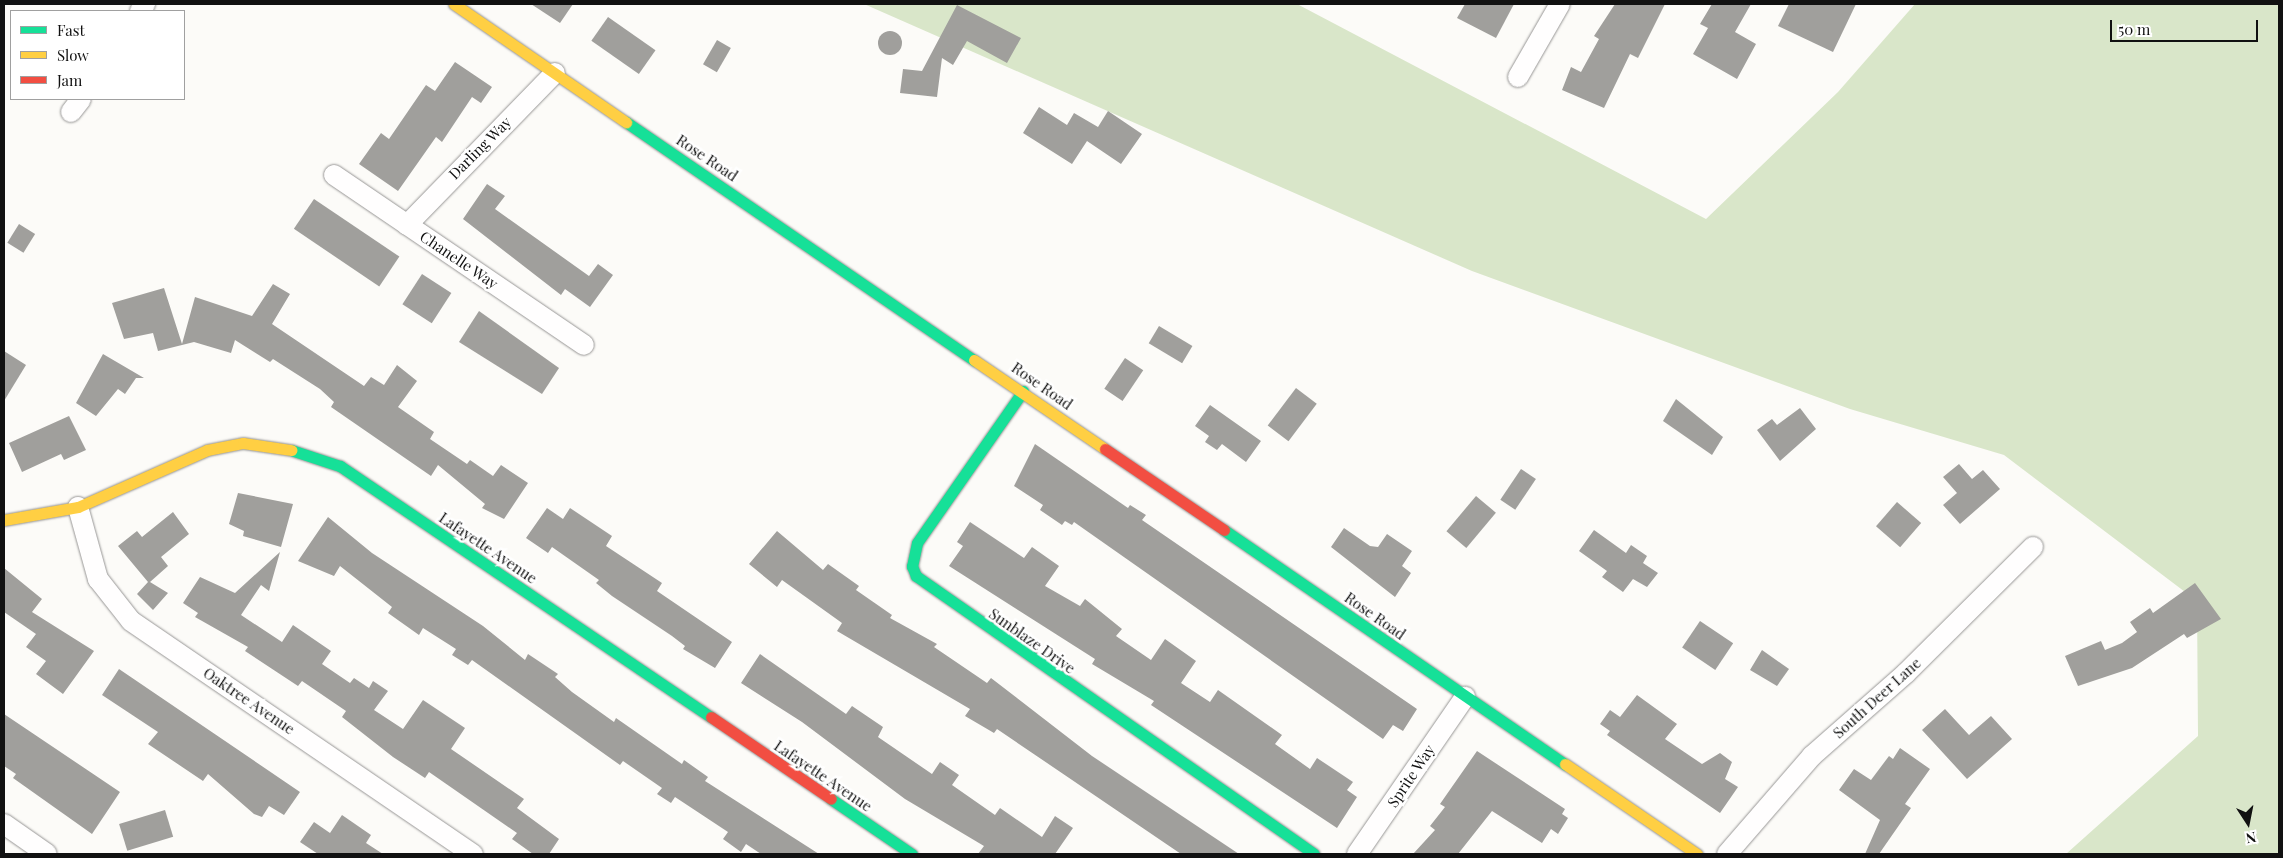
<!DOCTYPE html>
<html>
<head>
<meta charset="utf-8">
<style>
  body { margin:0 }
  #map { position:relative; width:2283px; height:858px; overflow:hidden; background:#fcfbf8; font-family:"Playfair Display",serif }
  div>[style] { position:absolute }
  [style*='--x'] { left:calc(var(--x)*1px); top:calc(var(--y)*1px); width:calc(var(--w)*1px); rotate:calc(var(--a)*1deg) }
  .forest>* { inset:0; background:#d9e6c9 }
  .building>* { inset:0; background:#a09f9c; transform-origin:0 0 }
  .round { border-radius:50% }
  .roads { filter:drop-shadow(0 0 1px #979695) drop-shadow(0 0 1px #979695) }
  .street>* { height:20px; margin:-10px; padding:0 10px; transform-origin:10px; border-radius:10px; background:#fffefe }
  .fast>* { height:11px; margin:-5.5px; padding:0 5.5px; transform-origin:5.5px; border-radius:5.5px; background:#16e098 }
  .slow>* { height:11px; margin:-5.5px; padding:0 5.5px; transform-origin:5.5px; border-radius:5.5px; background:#ffcf43 }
  .jam>* { height:11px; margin:-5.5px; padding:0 5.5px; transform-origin:5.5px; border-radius:5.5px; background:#f24e42 }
  span { translate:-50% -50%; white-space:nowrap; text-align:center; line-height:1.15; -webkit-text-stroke:5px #fff; paint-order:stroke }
  .street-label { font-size:15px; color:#111 }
  .frame { position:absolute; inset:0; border:5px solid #111; pointer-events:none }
  .legend { position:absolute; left:10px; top:10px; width:175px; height:90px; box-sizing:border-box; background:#fff; border:1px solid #a0a0a0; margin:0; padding:6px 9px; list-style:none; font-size:15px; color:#111 }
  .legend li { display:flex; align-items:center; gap:10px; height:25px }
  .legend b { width:25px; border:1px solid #a0a0a0 }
  .north { position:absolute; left:2223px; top:798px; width:50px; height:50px; -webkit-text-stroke:4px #fff; paint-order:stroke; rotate:169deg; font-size:14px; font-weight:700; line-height:20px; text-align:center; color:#111 }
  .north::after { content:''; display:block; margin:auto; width:18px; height:22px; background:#111; clip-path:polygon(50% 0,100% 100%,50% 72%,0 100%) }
  .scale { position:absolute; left:2110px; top:20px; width:148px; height:22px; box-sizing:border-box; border:2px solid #111; border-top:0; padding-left:6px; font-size:15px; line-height:18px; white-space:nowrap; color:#111; -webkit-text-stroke:4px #fff; paint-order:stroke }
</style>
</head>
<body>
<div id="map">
  <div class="forest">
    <i style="clip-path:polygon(864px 4px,1297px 4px,1706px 219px,1838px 92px,1915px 4px,2279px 4px,2279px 854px,2066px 854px,2198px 736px,2197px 601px,2004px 455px,1850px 409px,1472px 271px)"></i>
  </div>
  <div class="building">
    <i style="clip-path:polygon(531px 4px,573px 4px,560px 23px)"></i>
    <i style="clip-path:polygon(1465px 4px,1514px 4px,1496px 38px,1457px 18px)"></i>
    <i style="clip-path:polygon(1615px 4px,1665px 4px,1638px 58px,1630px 54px,1604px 108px,1562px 90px,1571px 67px,1581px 72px,1599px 39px,1594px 36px)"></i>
    <i style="clip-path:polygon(1712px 4px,1751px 4px,1735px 32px,1756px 44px,1737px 79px,1693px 54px,1708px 28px,1700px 24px)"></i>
    <i style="clip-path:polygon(1789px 4px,1856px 4px,1833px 52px,1778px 26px)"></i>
    <i style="clip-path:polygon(957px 5px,1021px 38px,1007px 63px,967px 41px,953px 65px,942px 58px,937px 97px,900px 93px,903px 69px,922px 71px)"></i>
    <i style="left:608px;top:17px;width:58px;height:29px;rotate:35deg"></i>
    <i class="round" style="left:878px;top:31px;width:24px;height:24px"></i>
    <i style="left:717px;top:40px;width:16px;height:28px;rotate:30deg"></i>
    <i style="clip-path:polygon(455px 62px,492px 87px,481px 103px,472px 97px,442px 142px,436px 137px,398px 191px,359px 164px,381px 133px,389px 139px,426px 85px,435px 91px)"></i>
    <i style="clip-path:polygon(1039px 107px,1067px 125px,1074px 113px,1098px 127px,1108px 111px,1142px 134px,1121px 164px,1087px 141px,1072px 164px,1023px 133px)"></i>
    <i style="clip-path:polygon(487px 184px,505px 196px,495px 209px,589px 276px,598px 264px,613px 275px,590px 307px,565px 289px,561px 295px,463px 219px)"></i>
    <i style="left:314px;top:199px;width:103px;height:36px;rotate:34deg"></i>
    <i style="left:19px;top:224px;width:19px;height:22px;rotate:32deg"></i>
    <i style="left:422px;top:274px;width:35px;height:36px;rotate:33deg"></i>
    <i style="clip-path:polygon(273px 284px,290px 294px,272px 324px,364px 386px,371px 377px,384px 385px,397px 365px,417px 381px,398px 407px,434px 432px,430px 439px,467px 464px,470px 460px,493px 476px,501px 465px,528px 483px,504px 519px,482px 508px,485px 504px,438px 465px,431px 476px,331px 407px,334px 402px,320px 389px,273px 359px,270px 362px,235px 340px,231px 353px,194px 342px,158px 351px,153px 333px,124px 339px,112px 303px,164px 288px,182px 344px,195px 297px,252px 316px)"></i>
    <i style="clip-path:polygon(479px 311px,559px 368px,542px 394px,459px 342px)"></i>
    <i style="left:1159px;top:326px;width:39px;height:20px;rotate:31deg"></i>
    <i style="clip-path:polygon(4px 351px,26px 365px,4px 401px)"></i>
    <i style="clip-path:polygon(103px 354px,144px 378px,136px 378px,125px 394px,118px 389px,96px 416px,76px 403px)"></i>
    <i style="left:1125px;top:358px;width:22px;height:37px;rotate:34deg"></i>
    <i style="left:1296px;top:388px;width:26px;height:47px;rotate:37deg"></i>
    <i style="clip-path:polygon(1676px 399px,1723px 437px,1712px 455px,1663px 421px)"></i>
    <i style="clip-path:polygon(1210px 405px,1261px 441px,1246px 462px,1222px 444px,1217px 450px,1205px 442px,1209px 436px,1195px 426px)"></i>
    <i style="clip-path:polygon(1800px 408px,1816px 429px,1780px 461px,1757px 430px,1772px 419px,1777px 425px)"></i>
    <i style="clip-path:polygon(69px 416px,86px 450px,64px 460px,61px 454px,22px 472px,9px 443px)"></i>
    <i style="clip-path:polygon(1035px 444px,1128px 508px,1130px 505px,1146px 515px,1142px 520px,1417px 709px,1403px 731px,1393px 725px,1383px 739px,1074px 522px,1072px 525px,1065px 521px,1062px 525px,1040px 510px,1043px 505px,1014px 486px)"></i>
    <i style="clip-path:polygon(1959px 464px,1972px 479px,1983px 470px,2000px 489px,1960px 524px,1943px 505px,1957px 493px,1943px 477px)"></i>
    <i style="left:1521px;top:469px;width:18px;height:37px;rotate:34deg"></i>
    <i style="clip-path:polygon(238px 493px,293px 504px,281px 547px,243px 536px,244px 531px,229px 524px)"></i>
    <i style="left:1476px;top:496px;width:26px;height:46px;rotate:40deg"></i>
    <i style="left:1897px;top:502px;width:32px;height:32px;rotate:41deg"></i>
    <i style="clip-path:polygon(547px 508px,563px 519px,570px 508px,612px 536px,606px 546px,662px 583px,657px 591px,732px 642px,715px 668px,683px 649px,685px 646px,672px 636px,612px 596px,596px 583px,599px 580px,552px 547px,548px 553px,526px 538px)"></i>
    <i style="clip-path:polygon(173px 512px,189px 534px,161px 557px,168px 566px,150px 582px,168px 593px,153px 610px,137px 594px,148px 582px,118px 546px,137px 531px,142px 537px)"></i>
    <i style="clip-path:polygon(328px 517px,372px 553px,483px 626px,525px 660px,528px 654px,558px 674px,555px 677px,572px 692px,614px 722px,616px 718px,682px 764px,684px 760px,708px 777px,705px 781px,819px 854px,761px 854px,746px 844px,741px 852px,723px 839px,728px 832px,675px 797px,671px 803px,657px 794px,662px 788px,623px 761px,620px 765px,472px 660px,468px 665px,452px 655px,456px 649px,423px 628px,419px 635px,388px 613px,392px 607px,340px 566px,334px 576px,298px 561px)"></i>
    <i style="clip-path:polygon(970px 522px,1024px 558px,1032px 547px,1059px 566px,1045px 586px,1080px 606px,1085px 599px,1122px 629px,1116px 636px,1151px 660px,1165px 639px,1196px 661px,1181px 683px,1210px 702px,1218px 690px,1282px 735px,1275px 744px,1310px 769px,1317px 758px,1353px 782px,1347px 790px,1357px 797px,1337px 828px,1151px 705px,1154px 701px,1092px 664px,1095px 659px,949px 566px,963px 546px,957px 542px)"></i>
    <i style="clip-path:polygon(1344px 528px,1370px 546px,1378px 547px,1387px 534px,1412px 551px,1402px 566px,1411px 573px,1395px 597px,1331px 547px)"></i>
    <i style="clip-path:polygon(1594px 530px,1626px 553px,1631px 545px,1647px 556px,1643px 563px,1658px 573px,1647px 587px,1633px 579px,1623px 592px,1602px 577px,1607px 571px,1579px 551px)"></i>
    <i style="clip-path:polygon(777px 531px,823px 570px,828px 564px,859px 586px,856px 590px,892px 615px,890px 618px,937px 644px,934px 647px,987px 683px,991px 678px,1092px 756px,1239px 854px,1181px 854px,997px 729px,994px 733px,965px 716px,970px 709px,837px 631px,842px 623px,782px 580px,777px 587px,749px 564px)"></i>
    <i style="clip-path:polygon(280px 552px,269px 591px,261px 585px,241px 615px,282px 642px,293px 625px,331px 651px,322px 664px,350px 683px,354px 678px,369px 688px,373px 681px,388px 691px,374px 710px,403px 729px,423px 700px,465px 728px,451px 749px,524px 799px,517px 808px,559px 839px,549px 854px,533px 854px,512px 839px,517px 833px,429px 772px,425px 778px,393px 757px,342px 717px,346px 711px,302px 681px,298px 686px,245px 651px,248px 647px,195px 617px,198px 613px,183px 603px,200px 577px,235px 593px)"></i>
    <i style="clip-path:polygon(4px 568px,42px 599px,32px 612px,94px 651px,63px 694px,36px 674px,46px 661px,26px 647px,36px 634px,4px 612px)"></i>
    <i style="clip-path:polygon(2195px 583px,2221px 619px,2187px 638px,2184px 634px,2132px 668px,2078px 686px,2065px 656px,2101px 641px,2105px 650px,2122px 643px,2137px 632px,2130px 622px,2150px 608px,2153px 613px)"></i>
    <i style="left:1700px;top:621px;width:40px;height:32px;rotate:34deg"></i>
    <i style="clip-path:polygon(1762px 650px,1789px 669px,1777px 686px,1750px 670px)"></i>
    <i style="clip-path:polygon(760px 654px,846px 714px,852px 706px,883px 727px,878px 737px,932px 774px,940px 762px,959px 775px,952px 785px,995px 815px,1000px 808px,1042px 837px,1055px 816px,1073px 828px,1055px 854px,978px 854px,984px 846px,905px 799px,802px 722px,741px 683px)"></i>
    <i style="clip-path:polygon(119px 669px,300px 792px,284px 815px,269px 806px,262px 817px,254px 814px,208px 774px,203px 781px,148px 744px,158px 732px,102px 695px)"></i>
    <i style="clip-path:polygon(1637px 695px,1677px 724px,1665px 739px,1702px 764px,1720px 753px,1732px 762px,1725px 779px,1738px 787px,1720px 813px,1607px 735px,1610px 731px,1600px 724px,1610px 710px,1620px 717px)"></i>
    <i style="clip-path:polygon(1945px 709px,1969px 735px,1991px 716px,2012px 739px,1967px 779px,1922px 730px)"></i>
    <i style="clip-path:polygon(4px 714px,120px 792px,92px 834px,13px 778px,16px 774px,4px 766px)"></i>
    <i style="clip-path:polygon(1900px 748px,1930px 769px,1905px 804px,1911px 808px,1879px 854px,1865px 854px,1880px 820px,1839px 790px,1854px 769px,1871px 780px,1889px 756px,1893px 759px)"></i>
    <i style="clip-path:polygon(1477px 751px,1565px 809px,1562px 814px,1568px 818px,1558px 834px,1551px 829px,1542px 843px,1492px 811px,1458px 854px,1413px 854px,1435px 830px,1430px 826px,1445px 807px,1440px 804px)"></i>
    <i style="left:165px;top:810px;width:28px;height:48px;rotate:73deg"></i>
    <i style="clip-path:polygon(342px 815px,371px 835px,366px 843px,383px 854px,318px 854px,300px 842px,314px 822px,330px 833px)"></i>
  </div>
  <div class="roads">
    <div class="street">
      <i style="--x:140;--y:11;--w:9;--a:-54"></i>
      <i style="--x:1518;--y:77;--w:84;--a:-60.1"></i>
      <i style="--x:71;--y:112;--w:16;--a:-52"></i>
      <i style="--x:334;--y:175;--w:302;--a:34.2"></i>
      <i style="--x:407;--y:225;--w:212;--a:-45.8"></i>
      <i style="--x:78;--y:507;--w:75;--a:74.5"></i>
      <i style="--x:98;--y:579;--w:53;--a:51.8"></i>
      <i style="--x:131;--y:621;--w:414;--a:34.3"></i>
      <i style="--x:4;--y:824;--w:52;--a:34.9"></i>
      <i style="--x:1357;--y:854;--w:191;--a:-55.5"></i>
      <i style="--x:1727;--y:854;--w:130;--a:-49.1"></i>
      <i style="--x:1812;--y:756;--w:125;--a:-41.4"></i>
      <i style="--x:1906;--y:673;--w:179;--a:-44.8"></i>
    </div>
    <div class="fast">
      <i style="--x:626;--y:122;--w:422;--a:34.4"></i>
      <i style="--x:1023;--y:391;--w:185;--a:124.9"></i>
      <i style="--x:917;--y:543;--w:24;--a:102"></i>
      <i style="--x:912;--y:566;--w:11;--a:68"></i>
      <i style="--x:916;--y:576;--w:485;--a:34.9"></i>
      <i style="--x:291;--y:450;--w:52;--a:18.1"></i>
      <i style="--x:340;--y:466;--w:448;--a:34.1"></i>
      <i style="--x:1224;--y:530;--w:414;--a:34.5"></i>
      <i style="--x:831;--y:799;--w:98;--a:34.2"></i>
    </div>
    <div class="slow">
      <i style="--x:454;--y:4;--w:209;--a:34.5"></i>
      <i style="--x:974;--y:360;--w:158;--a:34.2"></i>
      <i style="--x:4;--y:520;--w:75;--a:-10"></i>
      <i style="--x:78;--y:507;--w:141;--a:-23.8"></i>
      <i style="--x:207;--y:450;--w:37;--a:-11"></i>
      <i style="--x:243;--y:443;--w:49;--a:8.3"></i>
      <i style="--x:1565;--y:764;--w:160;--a:34.3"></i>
    </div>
    <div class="jam">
      <i style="--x:1105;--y:449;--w:144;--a:34.2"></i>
      <i style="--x:711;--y:717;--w:145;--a:34.3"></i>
    </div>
  </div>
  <div class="street-label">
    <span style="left:480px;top:148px;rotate:-45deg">Darling Way</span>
    <span style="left:707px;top:158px;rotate:34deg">Rose Road</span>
    <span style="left:459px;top:260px;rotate:34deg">Chanelle Way</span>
    <span style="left:1042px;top:386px;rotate:35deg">Rose Road</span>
    <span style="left:488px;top:548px;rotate:34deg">Lafayette Avenue</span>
    <span style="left:1375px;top:616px;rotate:35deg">Rose Road</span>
    <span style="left:1032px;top:641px;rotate:35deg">Sunblaze Drive</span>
    <span style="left:1877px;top:698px;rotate:-42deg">South Deer Lane</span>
    <span style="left:249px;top:701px;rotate:34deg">Oaktree Avenue</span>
    <span style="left:823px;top:776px;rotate:34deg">Lafayette Avenue</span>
    <span style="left:1411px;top:776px;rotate:-56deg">Sprite Way</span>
  </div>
  <div class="frame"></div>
  <ul class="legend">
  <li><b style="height:6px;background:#16e098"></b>Fast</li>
  <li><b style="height:6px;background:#ffcf43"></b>Slow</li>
  <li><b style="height:6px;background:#f24e42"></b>Jam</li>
  </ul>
  <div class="north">N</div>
  <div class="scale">50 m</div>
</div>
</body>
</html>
